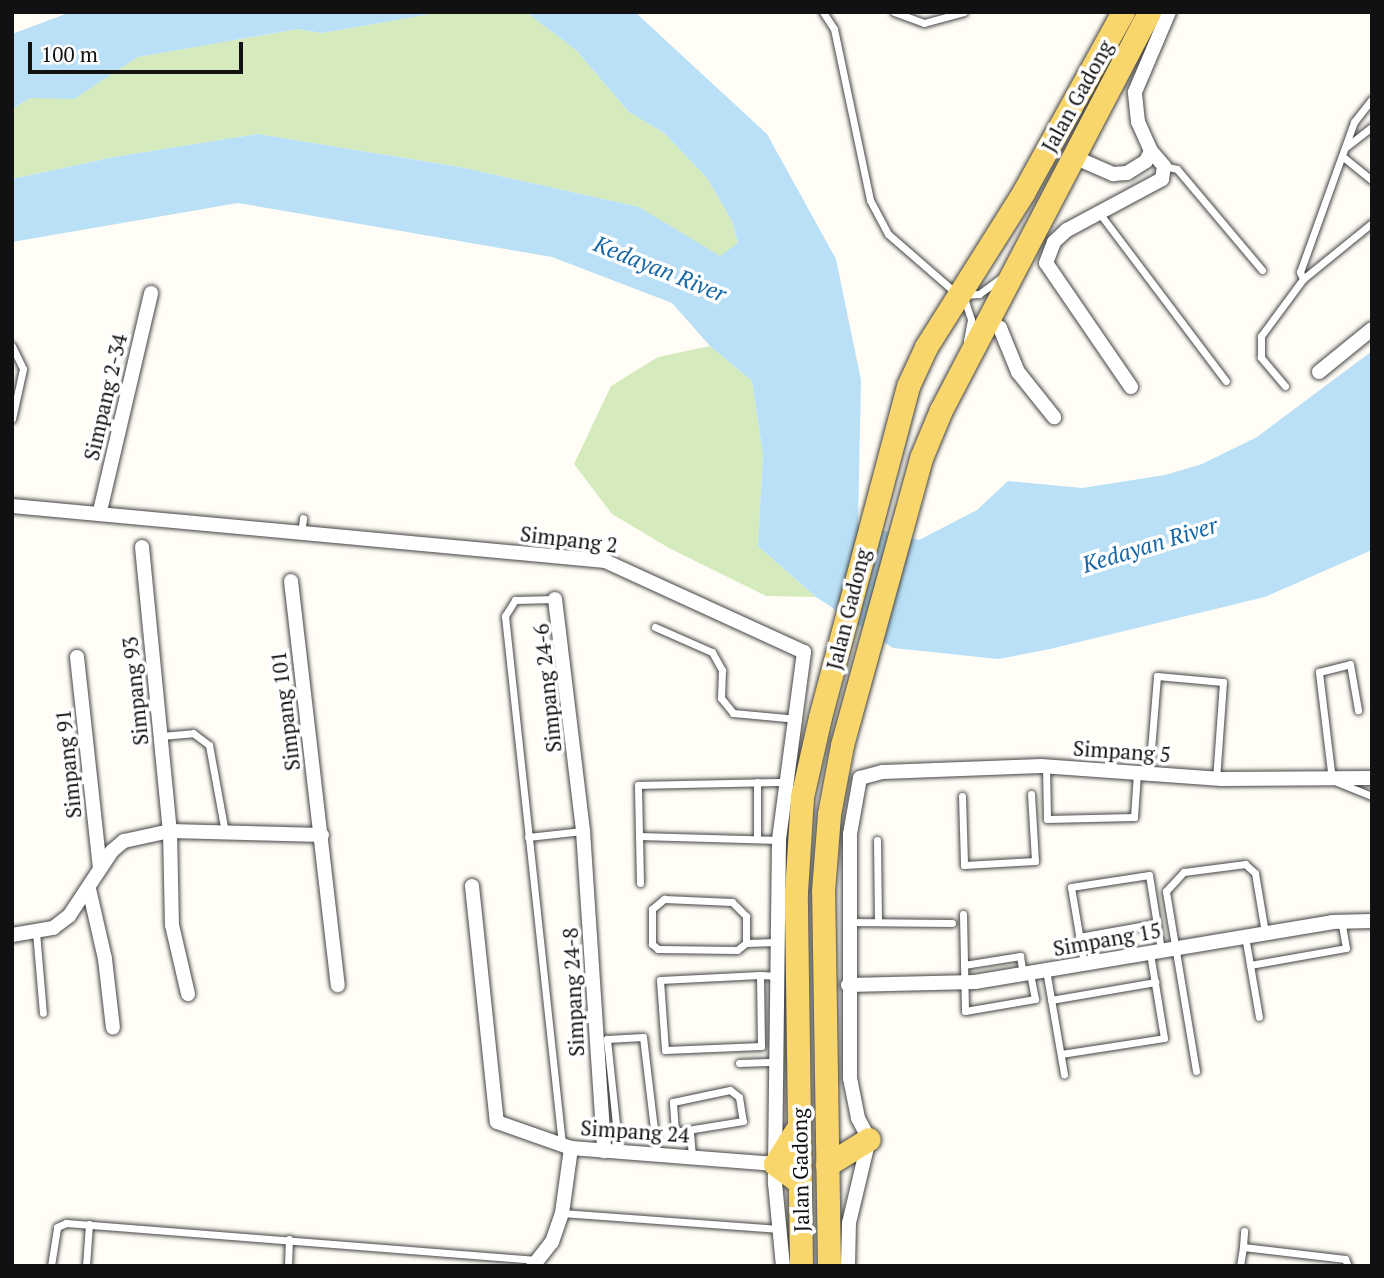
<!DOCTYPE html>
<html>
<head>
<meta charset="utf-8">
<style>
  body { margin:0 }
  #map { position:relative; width:1384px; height:1278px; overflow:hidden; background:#fffdf5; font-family:"PT Serif",serif }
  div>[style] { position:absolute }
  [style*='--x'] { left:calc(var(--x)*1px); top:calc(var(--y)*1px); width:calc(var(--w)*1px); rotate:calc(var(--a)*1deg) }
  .green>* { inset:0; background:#d5ebbd }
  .water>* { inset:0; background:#b9e0f7 }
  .roads { filter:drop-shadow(0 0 2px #444) drop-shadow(0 0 2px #444) }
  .lane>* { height:7px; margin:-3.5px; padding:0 3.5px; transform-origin:3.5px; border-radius:3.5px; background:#fff }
  .street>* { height:14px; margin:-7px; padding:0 7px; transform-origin:7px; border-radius:7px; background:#fff }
  .primary>* { height:23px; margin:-11.5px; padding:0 11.5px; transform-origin:11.5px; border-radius:11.5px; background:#f9d66b }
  span { translate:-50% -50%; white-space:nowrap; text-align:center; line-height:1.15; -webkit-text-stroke:7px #fff; paint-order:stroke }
  .street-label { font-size:21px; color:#111 }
  .water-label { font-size:23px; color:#1768a6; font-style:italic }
  .frame { position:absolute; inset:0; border:14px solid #111; pointer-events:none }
  .scale { position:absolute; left:28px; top:42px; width:215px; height:32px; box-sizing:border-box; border:4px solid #111; border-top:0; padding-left:9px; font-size:21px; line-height:24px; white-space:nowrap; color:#111; -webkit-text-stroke:5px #fff; paint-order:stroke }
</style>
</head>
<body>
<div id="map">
  <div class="green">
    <i style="clip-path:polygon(442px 12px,526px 12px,576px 50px,629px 112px,664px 133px,707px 178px,732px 221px,738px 243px,720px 257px,639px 207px,460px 167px,258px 134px,114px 157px,12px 179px,12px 109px,30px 98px,74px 98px,137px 57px,298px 29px,322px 33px)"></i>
    <i style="clip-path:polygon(710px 346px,752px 381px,763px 455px,758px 546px,816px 597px,766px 596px,669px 548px,612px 514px,574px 464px,611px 386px,658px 357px)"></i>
  </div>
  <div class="water">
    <i style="clip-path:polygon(71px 12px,442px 12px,322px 33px,298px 29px,138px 57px,74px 99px,30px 98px,12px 109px,12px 34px)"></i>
    <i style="clip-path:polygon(526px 12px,635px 12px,767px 134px,836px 259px,861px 380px,858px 524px,919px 540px,977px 510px,1008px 481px,1082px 488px,1165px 475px,1202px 464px,1257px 437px,1372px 351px,1372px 550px,1265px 597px,1050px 649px,998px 659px,893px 648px,816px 597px,758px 546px,763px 455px,752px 381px,710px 346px,672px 303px,552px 257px,238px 203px,12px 242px,12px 179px,114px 157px,258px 134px,460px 167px,639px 207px,720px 256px,738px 243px,732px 221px,707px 178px,664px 133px,629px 112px,576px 50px)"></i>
  </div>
  <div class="roads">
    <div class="lane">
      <i style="--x:823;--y:12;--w:20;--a:57"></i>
      <i style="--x:834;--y:29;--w:175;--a:78.1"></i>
      <i style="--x:870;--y:200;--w:38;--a:62"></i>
      <i style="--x:888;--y:234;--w:102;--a:41"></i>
      <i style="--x:965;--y:301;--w:20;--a:72"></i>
      <i style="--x:971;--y:320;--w:21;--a:101"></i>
      <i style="--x:894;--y:12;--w:32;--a:20"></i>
      <i style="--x:924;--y:23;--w:41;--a:-15.4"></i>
      <i style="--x:1346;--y:147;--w:33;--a:-38"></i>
      <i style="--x:1342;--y:156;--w:38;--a:39"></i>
      <i style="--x:1164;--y:166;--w:13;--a:13"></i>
      <i style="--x:1177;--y:169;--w:132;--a:49.9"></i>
      <i style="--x:1100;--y:214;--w:209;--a:53"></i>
      <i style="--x:1303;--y:279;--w:8;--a:-113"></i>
      <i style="--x:1300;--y:272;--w:159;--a:-70.2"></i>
      <i style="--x:1354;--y:122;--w:29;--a:-52"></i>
      <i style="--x:963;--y:295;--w:16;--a:-4"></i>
      <i style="--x:979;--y:294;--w:29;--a:-36"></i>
      <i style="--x:12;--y:346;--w:25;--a:64"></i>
      <i style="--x:23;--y:369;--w:51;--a:102.4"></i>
      <i style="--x:1285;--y:386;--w:38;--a:-130"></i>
      <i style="--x:1261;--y:357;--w:21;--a:-90"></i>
      <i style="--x:1261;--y:336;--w:71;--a:-53.6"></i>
      <i style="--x:1303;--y:279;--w:89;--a:-39.1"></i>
      <i style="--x:301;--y:533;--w:15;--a:-82"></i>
      <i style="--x:555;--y:599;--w:40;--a:178.6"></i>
      <i style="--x:515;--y:600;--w:19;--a:122"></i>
      <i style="--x:505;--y:616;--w:531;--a:83.84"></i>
      <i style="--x:655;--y:627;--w:62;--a:23.7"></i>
      <i style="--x:712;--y:652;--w:21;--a:61"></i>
      <i style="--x:722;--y:670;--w:28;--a:92"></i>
      <i style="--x:721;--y:698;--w:19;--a:51"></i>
      <i style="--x:733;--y:713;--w:65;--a:5.3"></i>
      <i style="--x:161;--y:736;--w:32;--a:-5"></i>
      <i style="--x:193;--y:733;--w:20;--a:37"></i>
      <i style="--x:209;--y:745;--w:88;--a:79.6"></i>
      <i style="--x:1046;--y:766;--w:53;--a:88.9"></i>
      <i style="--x:1047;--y:819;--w:87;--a:-1.3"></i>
      <i style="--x:1134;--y:817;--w:44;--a:-86.1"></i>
      <i style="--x:1149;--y:774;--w:98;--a:-85.3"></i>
      <i style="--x:1157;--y:676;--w:66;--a:5.2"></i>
      <i style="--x:1223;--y:682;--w:97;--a:94.1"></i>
      <i style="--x:1332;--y:780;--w:109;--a:-96.9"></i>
      <i style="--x:1319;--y:672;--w:32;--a:-14"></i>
      <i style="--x:1350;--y:664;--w:47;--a:80.1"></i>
      <i style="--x:1337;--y:782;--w:38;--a:22"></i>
      <i style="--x:962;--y:796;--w:69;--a:88.3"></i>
      <i style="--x:964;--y:865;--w:71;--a:-3.2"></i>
      <i style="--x:1035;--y:861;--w:67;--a:-93.4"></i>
      <i style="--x:639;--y:836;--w:140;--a:1.6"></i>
      <i style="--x:528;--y:837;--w:55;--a:-6.2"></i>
      <i style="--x:757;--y:838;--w:56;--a:-90"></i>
      <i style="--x:877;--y:840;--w:82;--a:89.3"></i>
      <i style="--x:640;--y:883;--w:98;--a:-91.2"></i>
      <i style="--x:638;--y:785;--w:148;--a:-1.2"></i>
      <i style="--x:664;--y:899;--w:68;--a:2.5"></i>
      <i style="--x:732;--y:902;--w:20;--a:45"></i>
      <i style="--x:746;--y:916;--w:27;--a:90"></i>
      <i style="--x:746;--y:943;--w:11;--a:142"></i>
      <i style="--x:737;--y:950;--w:79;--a:-179.3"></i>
      <i style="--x:658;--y:949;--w:8;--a:-140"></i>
      <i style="--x:652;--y:944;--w:35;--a:-90"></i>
      <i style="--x:652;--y:909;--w:16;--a:-40"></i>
      <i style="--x:963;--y:914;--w:97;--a:88.8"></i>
      <i style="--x:965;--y:1011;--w:71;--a:-9.7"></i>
      <i style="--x:1035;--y:999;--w:26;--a:-101"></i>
      <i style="--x:849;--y:922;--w:103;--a:0.6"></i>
      <i style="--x:36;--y:932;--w:81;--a:85.1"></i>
      <i style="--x:1245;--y:936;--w:82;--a:80.2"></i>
      <i style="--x:1079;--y:937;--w:79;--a:-10.2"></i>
      <i style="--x:746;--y:943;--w:31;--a:-2"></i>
      <i style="--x:1084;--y:964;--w:78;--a:-99.6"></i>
      <i style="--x:1071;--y:887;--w:79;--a:-8.7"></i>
      <i style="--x:1149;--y:875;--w:76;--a:80.9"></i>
      <i style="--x:964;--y:965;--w:57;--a:-9.1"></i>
      <i style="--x:1020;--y:956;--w:18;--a:81"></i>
      <i style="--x:1250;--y:965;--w:97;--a:-10"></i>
      <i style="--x:1346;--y:948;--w:27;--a:-100"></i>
      <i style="--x:1046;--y:970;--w:106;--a:80.2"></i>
      <i style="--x:760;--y:975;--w:71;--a:89.2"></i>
      <i style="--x:761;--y:1046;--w:96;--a:177.6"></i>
      <i style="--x:665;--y:1050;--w:70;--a:-94.1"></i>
      <i style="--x:660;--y:980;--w:100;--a:-2.9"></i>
      <i style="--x:760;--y:975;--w:18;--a:3"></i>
      <i style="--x:1051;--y:1000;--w:106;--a:-9.8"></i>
      <i style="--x:1061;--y:1054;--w:104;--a:-8.8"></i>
      <i style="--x:1164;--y:1038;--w:86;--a:-99.4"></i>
      <i style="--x:739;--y:1063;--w:37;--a:-2"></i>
      <i style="--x:1196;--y:1071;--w:182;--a:-99.5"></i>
      <i style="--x:1166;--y:891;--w:26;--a:-47"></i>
      <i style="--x:1184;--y:872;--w:62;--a:-7.5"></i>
      <i style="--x:1245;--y:864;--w:13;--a:42"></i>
      <i style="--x:1255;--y:873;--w:61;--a:80.5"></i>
      <i style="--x:730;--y:1090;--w:11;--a:38"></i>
      <i style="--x:739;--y:1097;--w:24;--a:81"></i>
      <i style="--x:743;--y:1121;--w:69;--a:170.8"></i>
      <i style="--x:675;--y:1132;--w:30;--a:-94"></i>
      <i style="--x:673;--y:1102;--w:58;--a:-11.9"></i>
      <i style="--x:690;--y:1133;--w:23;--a:85"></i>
      <i style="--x:619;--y:1152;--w:114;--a:-96.1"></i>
      <i style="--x:607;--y:1039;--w:36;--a:-3"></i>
      <i style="--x:643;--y:1037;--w:118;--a:83.2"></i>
      <i style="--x:562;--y:1213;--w:218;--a:4.2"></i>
      <i style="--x:1243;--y:1247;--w:16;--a:-86"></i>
      <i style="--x:51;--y:1266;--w:39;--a:-81"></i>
      <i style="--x:57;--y:1227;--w:10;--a:-24"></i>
      <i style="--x:66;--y:1223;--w:469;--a:4.5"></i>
      <i style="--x:86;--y:1266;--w:42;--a:-85.9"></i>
      <i style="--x:288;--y:1266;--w:27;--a:-88"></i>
      <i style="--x:1240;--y:1266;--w:19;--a:-81"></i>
      <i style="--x:1243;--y:1247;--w:103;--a:6.7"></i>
      <i style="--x:1345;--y:1259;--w:8;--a:67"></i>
    </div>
    <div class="street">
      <i style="--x:1074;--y:157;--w:43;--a:23.6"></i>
      <i style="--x:1113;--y:174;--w:14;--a:-4"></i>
      <i style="--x:1127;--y:173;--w:22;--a:-32"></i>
      <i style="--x:1146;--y:161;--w:11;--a:-63"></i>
      <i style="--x:1151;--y:151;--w:32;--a:-114"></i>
      <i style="--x:1138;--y:122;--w:30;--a:-96"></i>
      <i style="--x:1135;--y:92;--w:87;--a:-67"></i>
      <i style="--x:989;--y:321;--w:13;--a:32"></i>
      <i style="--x:1000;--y:328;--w:48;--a:67.8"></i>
      <i style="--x:1018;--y:372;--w:58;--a:51.3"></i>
      <i style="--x:1319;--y:372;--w:68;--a:-39.1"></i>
      <i style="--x:1131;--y:387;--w:150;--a:-124.4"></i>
      <i style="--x:1046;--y:263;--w:22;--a:-69"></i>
      <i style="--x:1054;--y:242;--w:18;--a:-43"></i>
      <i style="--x:1067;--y:230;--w:108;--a:-28.2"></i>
      <i style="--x:1162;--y:179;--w:13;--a:-81"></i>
      <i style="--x:1164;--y:166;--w:20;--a:-131"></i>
      <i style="--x:12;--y:506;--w:596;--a:5.3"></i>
      <i style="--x:605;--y:561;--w:219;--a:24.6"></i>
      <i style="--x:804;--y:652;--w:190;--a:97.6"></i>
      <i style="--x:779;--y:840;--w:343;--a:90.7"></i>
      <i style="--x:775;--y:1183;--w:83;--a:84.5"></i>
      <i style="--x:100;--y:511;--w:224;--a:-76.8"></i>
      <i style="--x:142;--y:547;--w:285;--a:84.4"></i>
      <i style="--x:170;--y:831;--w:94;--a:88.8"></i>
      <i style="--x:172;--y:925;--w:71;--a:76.9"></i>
      <i style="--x:291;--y:581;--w:407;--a:83.4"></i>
      <i style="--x:555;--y:599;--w:234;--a:83.1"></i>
      <i style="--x:583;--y:831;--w:321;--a:86.2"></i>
      <i style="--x:77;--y:657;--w:212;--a:83.8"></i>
      <i style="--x:472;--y:886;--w:237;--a:84"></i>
      <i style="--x:497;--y:1122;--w:78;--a:19.4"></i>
      <i style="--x:571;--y:1148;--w:205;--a:4.5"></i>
      <i style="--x:89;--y:889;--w:72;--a:77.1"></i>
      <i style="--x:105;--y:959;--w:69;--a:83.4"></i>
      <i style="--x:12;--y:935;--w:42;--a:-9.7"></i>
      <i style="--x:53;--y:928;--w:20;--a:-37"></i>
      <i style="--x:69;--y:916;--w:78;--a:-56.5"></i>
      <i style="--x:112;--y:851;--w:16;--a:-40"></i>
      <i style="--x:124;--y:841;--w:47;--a:-12.3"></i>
      <i style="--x:170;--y:831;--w:152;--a:1.5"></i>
      <i style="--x:848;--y:985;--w:127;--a:-1.4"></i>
      <i style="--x:975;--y:982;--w:362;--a:-9.5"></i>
      <i style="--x:1332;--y:922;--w:40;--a:-1.4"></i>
      <i style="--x:533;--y:1266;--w:31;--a:-52"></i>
      <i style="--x:552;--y:1242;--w:31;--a:-71"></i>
      <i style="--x:562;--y:1213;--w:66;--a:-82.1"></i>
      <i style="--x:848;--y:1266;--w:43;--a:-88.7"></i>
      <i style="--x:849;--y:1223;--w:86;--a:-76.6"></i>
      <i style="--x:869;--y:1139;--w:24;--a:-118"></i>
      <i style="--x:858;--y:1118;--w:41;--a:-101.3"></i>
      <i style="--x:850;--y:1078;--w:244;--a:-90"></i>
      <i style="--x:850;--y:834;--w:57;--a:-79.9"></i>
      <i style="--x:860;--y:778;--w:24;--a:-15"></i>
      <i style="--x:883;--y:772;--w:158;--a:-2.2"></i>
      <i style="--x:1041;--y:766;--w:181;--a:4.1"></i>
      <i style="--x:1222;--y:779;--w:150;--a:-0.4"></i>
    </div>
    <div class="primary">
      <i style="--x:799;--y:1126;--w:45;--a:122.3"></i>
      <i style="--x:775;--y:1164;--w:31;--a:37"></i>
      <i style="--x:827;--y:1165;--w:49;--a:-31.8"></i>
      <i style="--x:801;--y:1266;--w:374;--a:-90.8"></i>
      <i style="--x:796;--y:892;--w:95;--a:-86.4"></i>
      <i style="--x:802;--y:797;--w:82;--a:-77.3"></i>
      <i style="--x:820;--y:717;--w:342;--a:-75.1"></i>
      <i style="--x:908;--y:386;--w:43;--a:-65.2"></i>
      <i style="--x:926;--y:347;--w:182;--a:-57.8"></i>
      <i style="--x:1023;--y:193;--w:207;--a:-61.1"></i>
      <i style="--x:829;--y:1266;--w:375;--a:-90.9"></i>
      <i style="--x:823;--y:891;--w:77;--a:-85.5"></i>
      <i style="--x:829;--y:814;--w:70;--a:-79.3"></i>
      <i style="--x:842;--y:745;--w:298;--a:-74.6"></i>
      <i style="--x:921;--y:458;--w:52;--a:-67.4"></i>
      <i style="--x:941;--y:410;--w:449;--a:-62.4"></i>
    </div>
  </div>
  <div class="street-label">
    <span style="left:1077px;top:96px;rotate:-61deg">Jalan Gadong</span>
    <span style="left:105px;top:397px;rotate:-77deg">Simpang 2-34</span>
    <span style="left:569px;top:539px;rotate:7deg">Simpang 2</span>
    <span style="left:848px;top:609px;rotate:-76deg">Jalan Gadong</span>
    <span style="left:547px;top:688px;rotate:-96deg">Simpang 24-6</span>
    <span style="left:135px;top:691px;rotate:-96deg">Simpang 93</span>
    <span style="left:285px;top:711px;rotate:-97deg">Simpang 101</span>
    <span style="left:1122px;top:751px;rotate:4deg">Simpang 5</span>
    <span style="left:68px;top:764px;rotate:-96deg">Simpang 91</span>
    <span style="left:1107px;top:939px;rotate:-10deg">Simpang 15</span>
    <span style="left:573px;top:992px;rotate:-93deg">Simpang 24-8</span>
    <span style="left:635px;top:1131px;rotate:4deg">Simpang 24</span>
    <span style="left:800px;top:1170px;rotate:-91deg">Jalan Gadong</span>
  </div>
  <div class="water-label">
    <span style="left:660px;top:269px;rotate:22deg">Kedayan River</span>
    <span style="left:1150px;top:545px;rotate:-17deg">Kedayan River</span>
  </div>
  <div class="frame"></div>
  <div class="scale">100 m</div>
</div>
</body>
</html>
